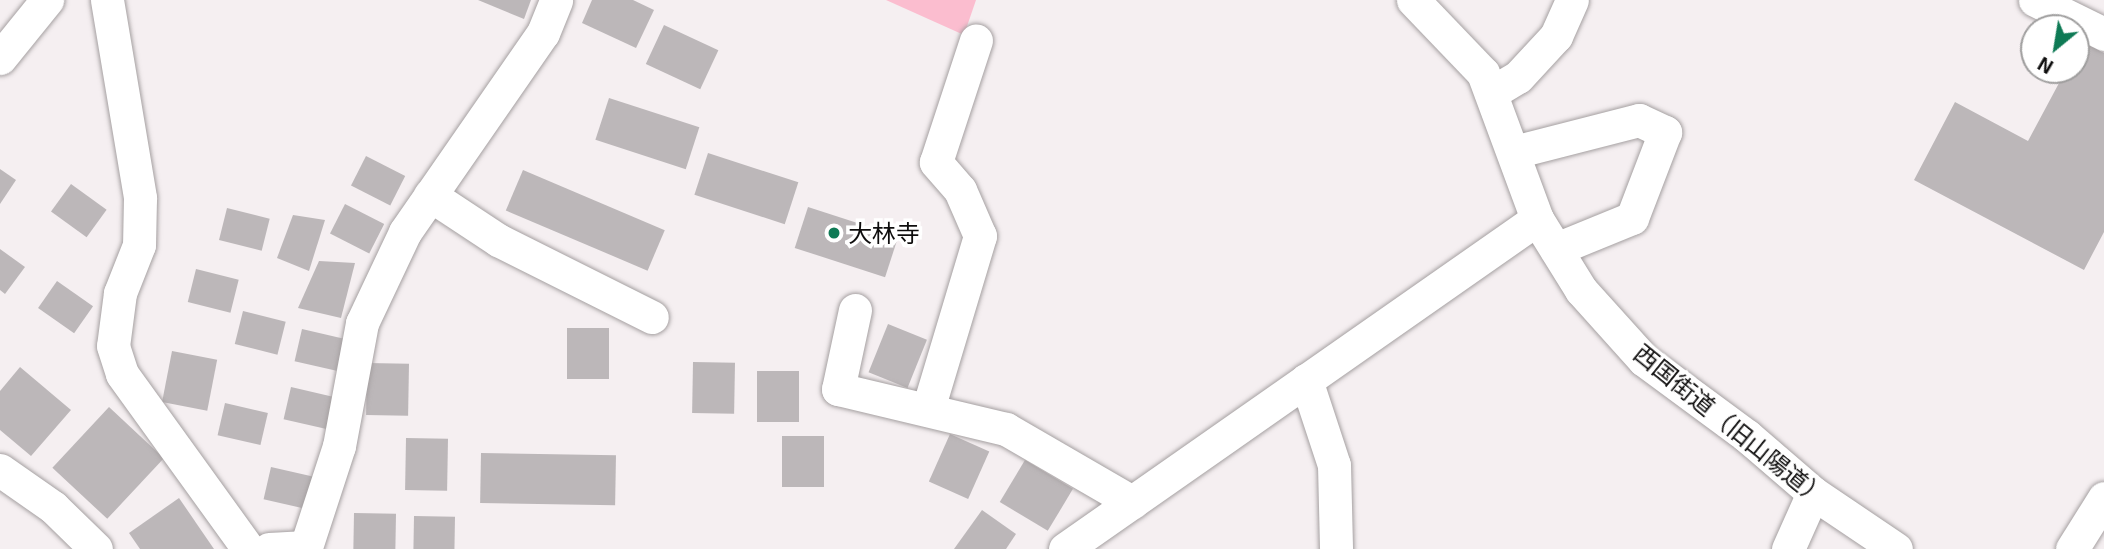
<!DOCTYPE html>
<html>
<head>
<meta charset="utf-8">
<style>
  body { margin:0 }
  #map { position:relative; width:2104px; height:549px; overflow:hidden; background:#f5eff1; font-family:"Exo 2","Noto Sans JP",sans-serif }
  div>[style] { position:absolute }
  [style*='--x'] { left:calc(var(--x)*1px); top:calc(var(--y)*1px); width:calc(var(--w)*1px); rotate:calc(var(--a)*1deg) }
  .green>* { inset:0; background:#fbbdcf }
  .building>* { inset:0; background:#bcb7b9; transform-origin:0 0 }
  .roads { filter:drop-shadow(0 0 2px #a5a0a1) drop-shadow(0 0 2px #a5a0a1) }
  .minor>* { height:33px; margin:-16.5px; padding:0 16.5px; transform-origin:16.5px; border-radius:16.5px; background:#fff }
  .dots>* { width:19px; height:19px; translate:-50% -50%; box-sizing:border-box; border:4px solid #fff; border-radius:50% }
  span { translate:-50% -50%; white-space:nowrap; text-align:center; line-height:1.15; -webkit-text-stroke:7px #fff; paint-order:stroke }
  .poi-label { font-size:24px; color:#0e0d0d }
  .left { translate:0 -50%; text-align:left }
  .street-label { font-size:24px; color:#0e0d0d }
  .north { position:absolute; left:2020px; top:14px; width:70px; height:70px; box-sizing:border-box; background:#fff; border:2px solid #9f9e9e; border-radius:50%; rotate:210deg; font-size:19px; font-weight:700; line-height:28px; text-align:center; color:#0e0d0d }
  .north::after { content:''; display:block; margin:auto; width:24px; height:32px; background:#0e7a55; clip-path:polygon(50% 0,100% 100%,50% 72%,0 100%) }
</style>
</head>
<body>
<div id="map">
  <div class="green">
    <i style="clip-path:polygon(886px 0,976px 0,964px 35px)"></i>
  </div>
  <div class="building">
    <i style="clip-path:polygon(478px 0,531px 0,524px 19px)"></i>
    <i style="clip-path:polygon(592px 0,633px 0,654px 10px,636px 48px,582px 23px)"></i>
    <i style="left:664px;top:25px;width:60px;height:43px;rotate:25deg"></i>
    <i style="clip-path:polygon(2081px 41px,2104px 53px,2104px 232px,2084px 270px,1914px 180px,1955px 102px,2028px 141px,2066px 70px,2076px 70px,2076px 50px)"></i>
    <i style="left:609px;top:98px;width:95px;height:44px;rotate:18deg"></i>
    <i style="left:708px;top:153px;width:95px;height:44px;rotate:18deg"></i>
    <i style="left:366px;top:156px;width:44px;height:33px;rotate:27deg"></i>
    <i style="clip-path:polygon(0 169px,16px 180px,0 204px)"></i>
    <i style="left:523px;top:170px;width:154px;height:44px;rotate:23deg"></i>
    <i style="left:71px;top:184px;width:44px;height:34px;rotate:36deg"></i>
    <i style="left:345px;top:204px;width:44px;height:33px;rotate:27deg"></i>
    <i style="left:808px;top:207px;width:95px;height:43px;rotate:18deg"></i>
    <i style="left:227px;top:208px;width:44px;height:33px;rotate:14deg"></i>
    <i style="clip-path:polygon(293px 215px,325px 220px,309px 271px,277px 258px)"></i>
    <i style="clip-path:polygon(0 249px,25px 267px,5px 294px,0 290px)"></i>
    <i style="clip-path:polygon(319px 261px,355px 263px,341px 318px,298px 308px)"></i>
    <i style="left:196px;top:269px;width:44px;height:34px;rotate:14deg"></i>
    <i style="left:57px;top:281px;width:44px;height:33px;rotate:35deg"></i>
    <i style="left:243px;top:311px;width:44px;height:34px;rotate:14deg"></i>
    <i style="left:888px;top:324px;width:42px;height:52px;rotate:22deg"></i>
    <i style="left:567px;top:328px;width:42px;height:51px"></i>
    <i style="left:302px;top:329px;width:43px;height:33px;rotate:13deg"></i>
    <i style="left:172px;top:351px;width:46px;height:52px;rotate:11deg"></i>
    <i style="left:693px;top:362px;width:42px;height:51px;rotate:1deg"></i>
    <i style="left:367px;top:363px;width:42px;height:52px;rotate:1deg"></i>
    <i style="clip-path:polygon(20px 367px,71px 410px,31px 456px,0 430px,0 391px)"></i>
    <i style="left:757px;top:371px;width:42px;height:51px"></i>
    <i style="left:291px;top:387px;width:44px;height:33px;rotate:13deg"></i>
    <i style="left:225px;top:403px;width:44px;height:33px;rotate:13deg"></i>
    <i style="left:109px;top:407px;width:75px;height:83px;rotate:43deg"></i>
    <i style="left:950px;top:434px;width:43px;height:52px;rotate:24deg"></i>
    <i style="left:782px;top:436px;width:42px;height:51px"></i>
    <i style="left:406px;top:438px;width:42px;height:52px;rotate:1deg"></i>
    <i style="left:481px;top:453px;width:135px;height:50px;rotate:1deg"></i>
    <i style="left:1025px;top:460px;width:56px;height:49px;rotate:31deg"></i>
    <i style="left:271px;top:467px;width:45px;height:33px;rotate:13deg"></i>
    <i style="clip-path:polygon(179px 498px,214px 549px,140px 549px,129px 533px)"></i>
    <i style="clip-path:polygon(982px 510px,1016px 534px,1006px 549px,954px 549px)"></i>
    <i style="left:354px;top:513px;width:42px;height:36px;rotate:1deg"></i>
    <i style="left:414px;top:516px;width:41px;height:33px;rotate:1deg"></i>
  </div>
  <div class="roads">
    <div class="minor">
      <i style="--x:107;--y:0;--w:201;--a:80.5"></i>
      <i style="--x:140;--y:198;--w:47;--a:91.2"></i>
      <i style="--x:139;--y:245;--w:52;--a:111.6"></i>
      <i style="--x:120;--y:293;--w:53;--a:97.5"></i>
      <i style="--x:113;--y:346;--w:29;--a:72"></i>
      <i style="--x:122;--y:374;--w:216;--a:54.2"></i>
      <i style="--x:1413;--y:0;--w:101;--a:46.2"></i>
      <i style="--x:1483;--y:73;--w:156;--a:69.7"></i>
      <i style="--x:1537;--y:219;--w:84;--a:58.2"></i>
      <i style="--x:1581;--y:290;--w:94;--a:48"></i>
      <i style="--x:1644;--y:360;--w:128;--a:36.4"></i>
      <i style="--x:1747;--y:436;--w:87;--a:40.8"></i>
      <i style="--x:1813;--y:493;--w:100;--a:34"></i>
      <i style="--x:2035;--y:0;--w:77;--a:26.2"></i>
      <i style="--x:0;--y:58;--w:75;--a:-51"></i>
      <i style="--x:1491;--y:93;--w:31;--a:-31"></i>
      <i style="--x:1518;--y:77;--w:56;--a:-47.2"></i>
      <i style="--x:1556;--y:36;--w:39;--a:-66"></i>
      <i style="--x:1514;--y:152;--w:129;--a:-14.4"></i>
      <i style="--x:1639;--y:120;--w:29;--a:25"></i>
      <i style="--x:1665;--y:132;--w:92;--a:111"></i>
      <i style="--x:1632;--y:218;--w:82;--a:157.8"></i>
      <i style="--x:430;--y:195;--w:82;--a:33.5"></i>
      <i style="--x:498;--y:240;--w:172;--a:26.6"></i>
      <i style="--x:855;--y:310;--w:81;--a:102.1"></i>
      <i style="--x:838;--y:389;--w:173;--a:13.4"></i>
      <i style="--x:1006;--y:429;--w:146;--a:30.1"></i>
      <i style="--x:1306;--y:380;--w:89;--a:71.8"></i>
      <i style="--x:1334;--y:465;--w:84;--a:88.6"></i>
      <i style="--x:928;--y:409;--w:181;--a:-73.3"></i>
      <i style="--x:980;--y:236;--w:50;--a:-113.5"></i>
      <i style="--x:960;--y:190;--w:37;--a:-131"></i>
      <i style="--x:936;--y:162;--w:128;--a:-71.8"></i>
      <i style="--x:0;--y:470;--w:65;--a:34.9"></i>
      <i style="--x:53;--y:507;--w:60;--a:44.3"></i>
      <i style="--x:269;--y:549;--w:37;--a:-3"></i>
      <i style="--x:306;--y:547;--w:106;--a:-71.9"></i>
      <i style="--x:339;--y:446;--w:125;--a:-79.4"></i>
      <i style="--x:362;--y:323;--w:101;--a:-64.7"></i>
      <i style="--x:405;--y:232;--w:242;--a:-55.3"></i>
      <i style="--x:543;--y:33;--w:35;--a:-68"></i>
      <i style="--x:1065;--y:549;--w:576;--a:-34.96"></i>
      <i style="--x:1788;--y:549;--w:61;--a:-65.9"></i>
      <i style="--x:2072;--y:549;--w:60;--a:-57.9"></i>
    </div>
  </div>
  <div class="dots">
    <i style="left:834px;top:233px;background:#0e7a55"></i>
  </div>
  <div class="poi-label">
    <span class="left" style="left:848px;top:233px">大林寺</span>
  </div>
  <div class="street-label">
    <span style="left:1731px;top:425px;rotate:39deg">西国街道（旧山陽道）</span>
  </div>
  <div class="north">N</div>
</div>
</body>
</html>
